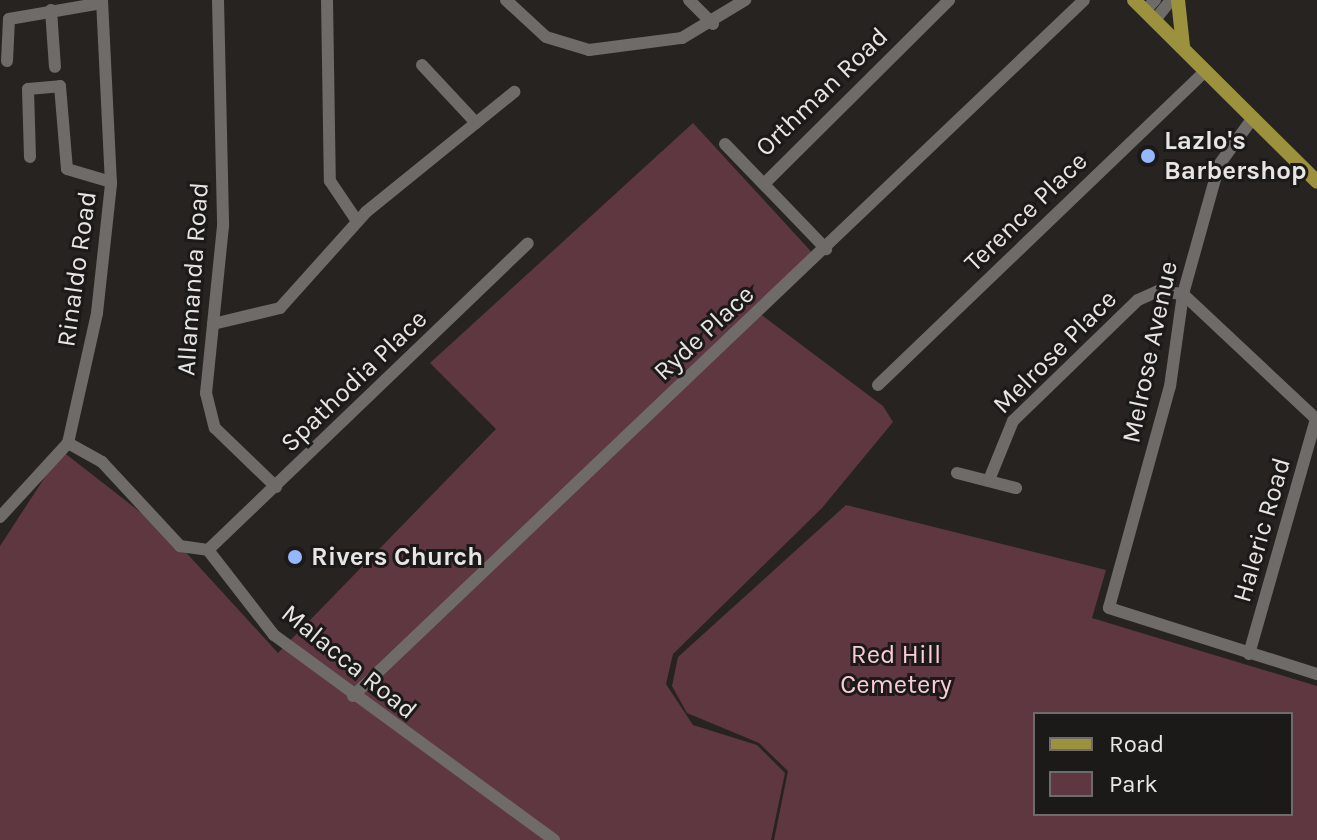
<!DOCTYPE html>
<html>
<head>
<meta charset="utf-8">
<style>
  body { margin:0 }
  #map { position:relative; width:1317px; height:840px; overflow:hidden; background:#262321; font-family:Karla,sans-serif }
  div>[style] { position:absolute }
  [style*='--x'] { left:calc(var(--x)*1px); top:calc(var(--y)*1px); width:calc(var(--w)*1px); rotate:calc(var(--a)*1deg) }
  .green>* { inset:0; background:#5f3741 }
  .minor>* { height:12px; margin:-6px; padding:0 6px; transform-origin:6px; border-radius:6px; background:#6e6b68 }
  .major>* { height:14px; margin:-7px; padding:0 7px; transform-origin:7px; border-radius:7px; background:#9c913c }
  .dots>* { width:22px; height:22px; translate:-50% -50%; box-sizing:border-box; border:4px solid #1c1a18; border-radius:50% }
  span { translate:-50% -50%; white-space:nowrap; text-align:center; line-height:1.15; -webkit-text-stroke:6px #1c1a18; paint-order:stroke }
  .street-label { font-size:26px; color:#e8e6e4 }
  .poi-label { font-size:26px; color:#e8e6e4; font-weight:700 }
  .left { translate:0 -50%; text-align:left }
  .park-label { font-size:26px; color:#fbcbd6 }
  .legend { position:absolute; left:1033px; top:712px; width:260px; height:104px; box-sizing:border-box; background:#1c1a18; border:2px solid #6e6c6a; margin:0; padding:10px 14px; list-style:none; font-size:24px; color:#e8e6e4 }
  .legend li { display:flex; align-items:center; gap:16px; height:40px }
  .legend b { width:40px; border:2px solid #6e6c6a }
</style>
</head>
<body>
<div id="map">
  <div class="green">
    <i style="clip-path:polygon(693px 123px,817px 258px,759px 313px,883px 406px,893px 422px,822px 508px,673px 654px,666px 684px,693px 725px,757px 745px,785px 773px,771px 840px,0 840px,0 546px,62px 451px,171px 536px,278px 653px,496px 429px,430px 363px)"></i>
    <i style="clip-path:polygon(evenodd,846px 505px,1106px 570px,1092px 618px,1317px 686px,1317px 840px,774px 840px,788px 771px,759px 743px,687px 713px,672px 686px,678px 657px,846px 505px,1291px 714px,1291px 814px,1035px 814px,1035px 714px,1291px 714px)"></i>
  </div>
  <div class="minor">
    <i style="--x:218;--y:0;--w:226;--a:88.7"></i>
    <i style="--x:223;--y:226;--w:168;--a:95.8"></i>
    <i style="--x:206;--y:393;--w:36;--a:76"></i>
    <i style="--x:215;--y:428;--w:85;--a:44"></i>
    <i style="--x:327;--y:0;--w:181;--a:89.1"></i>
    <i style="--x:330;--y:181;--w:48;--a:56"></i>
    <i style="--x:506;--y:0;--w:54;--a:42.8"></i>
    <i style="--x:546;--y:37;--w:45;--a:16.8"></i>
    <i style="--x:589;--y:50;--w:94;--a:-7.4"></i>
    <i style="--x:682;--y:38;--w:74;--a:-31.1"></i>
    <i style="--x:689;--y:0;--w:34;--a:45"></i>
    <i style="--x:51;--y:10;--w:57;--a:86"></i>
    <i style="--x:1145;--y:11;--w:15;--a:-48"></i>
    <i style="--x:1154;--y:21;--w:27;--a:-51"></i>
    <i style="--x:7;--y:61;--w:42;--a:-87.3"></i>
    <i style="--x:9;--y:19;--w:94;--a:-9.8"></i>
    <i style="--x:422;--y:65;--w:79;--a:47"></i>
    <i style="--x:1252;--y:119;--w:57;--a:125.7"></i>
    <i style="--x:1219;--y:165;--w:134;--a:105.6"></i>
    <i style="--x:1183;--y:294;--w:93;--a:98"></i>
    <i style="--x:1170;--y:386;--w:230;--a:105.4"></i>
    <i style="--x:1109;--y:608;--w:218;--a:17.6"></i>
    <i style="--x:725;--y:144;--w:146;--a:46.1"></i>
    <i style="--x:30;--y:157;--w:68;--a:-91.7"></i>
    <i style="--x:28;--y:89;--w:32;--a:-5"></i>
    <i style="--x:60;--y:86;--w:83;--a:85.2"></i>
    <i style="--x:67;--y:169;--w:46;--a:16.5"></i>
    <i style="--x:764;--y:184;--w:261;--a:-44.8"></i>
    <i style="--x:213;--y:324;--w:69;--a:-13.4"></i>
    <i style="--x:280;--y:308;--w:129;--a:-48.1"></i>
    <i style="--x:366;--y:212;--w:191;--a:-39"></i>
    <i style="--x:878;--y:385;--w:453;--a:-43.8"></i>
    <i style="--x:68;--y:443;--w:39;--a:29"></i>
    <i style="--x:102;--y:462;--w:115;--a:47.1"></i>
    <i style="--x:180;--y:546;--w:28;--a:8"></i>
    <i style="--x:208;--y:550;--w:108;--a:52.2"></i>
    <i style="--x:274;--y:635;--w:347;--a:36.2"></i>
    <i style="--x:957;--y:473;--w:61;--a:14.3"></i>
    <i style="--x:989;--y:480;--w:64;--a:-67.9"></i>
    <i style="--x:1013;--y:421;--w:174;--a:-44.1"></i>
    <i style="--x:1138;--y:300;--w:22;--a:-24"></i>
    <i style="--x:1158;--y:291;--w:25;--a:7"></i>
    <i style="--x:1183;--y:294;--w:184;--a:43.2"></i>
    <i style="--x:0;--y:517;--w:100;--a:-47.4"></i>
    <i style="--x:68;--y:443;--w:133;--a:-77.4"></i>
    <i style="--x:97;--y:313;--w:130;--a:-83.8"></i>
    <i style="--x:111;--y:184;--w:184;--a:-92.8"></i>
    <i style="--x:208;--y:550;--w:443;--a:-43.8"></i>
    <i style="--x:1249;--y:654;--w:244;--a:-74.1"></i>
    <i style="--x:353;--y:696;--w:1009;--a:-43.59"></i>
  </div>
  <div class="major">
    <i style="--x:1134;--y:0;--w:258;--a:44.8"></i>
    <i style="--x:1178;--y:0;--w:46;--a:83.8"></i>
  </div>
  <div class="dots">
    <i style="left:1148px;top:156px;background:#96b6fd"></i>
    <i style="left:295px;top:557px;background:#96b6fd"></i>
  </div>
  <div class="street-label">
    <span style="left:822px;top:92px;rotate:-44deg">Orthman Road</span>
    <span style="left:1026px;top:212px;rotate:-44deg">Terence Place</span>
    <span style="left:77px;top:269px;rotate:-82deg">Rinaldo Road</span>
    <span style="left:193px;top:279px;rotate:-86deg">Allamanda Road</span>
    <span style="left:704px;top:333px;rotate:-43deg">Ryde Place</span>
    <span style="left:1055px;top:352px;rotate:-45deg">Melrose Place</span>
    <span style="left:1150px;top:352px;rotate:-78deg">Melrose Avenue</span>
    <span style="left:354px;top:381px;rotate:-44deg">Spathodia Place</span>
    <span style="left:1262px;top:530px;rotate:-74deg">Haleric Road</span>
    <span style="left:349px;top:662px;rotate:39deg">Malacca Road</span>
  </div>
  <div class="poi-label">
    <span class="left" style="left:1164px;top:156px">Lazlo's<br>Barbershop</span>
    <span class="left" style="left:311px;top:557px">Rivers Church</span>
  </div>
  <div class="park-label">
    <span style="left:896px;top:670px">Red Hill<br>Cemetery</span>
  </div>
  <ul class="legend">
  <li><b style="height:10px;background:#9c913c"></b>Road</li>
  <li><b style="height:22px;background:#5f3741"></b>Park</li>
  </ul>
</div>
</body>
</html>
